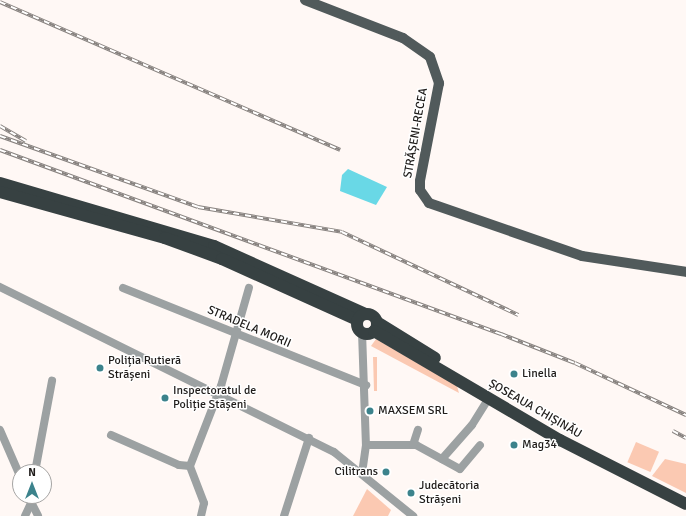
<!DOCTYPE html>
<html>
<head>
<meta charset="utf-8">
<style>
  body { margin:0 }
  #map { position:relative; width:686px; height:516px; overflow:hidden; background:#fff8f5; font-family:Signika,sans-serif }
  div>[style] { position:absolute }
  [style*='--x'] { left:calc(var(--x)*1px); top:calc(var(--y)*1px); width:calc(var(--w)*1px); rotate:calc(var(--a)*1deg) }
  .green>* { inset:0; background:#fbc9b2; transform-origin:0 0 }
  .water>* { inset:0; background:#69d8e6 }
  .minor>* { height:8px; margin:-4px; padding:0 4px; transform-origin:4px; border-radius:4px; background:#9ca1a2 }
  .major>* { height:10px; margin:-5px; padding:0 5px; transform-origin:5px; border-radius:5px; background:#515a5b }
  .highway>* { height:12px; margin:-6px; padding:0 6px; transform-origin:6px; border-radius:6px; background:#374142 }
  .highway>.ring { margin:-6px; padding:0; box-sizing:content-box; background:none; border:12px solid #374142; border-radius:50% }
  .rail>* { height:3.5px; margin-top:-1.75px; transform-origin:0; background:repeating-linear-gradient(90deg,#fff 0 6px,#87827f 0 12px); box-sizing:border-box; border-block:1px solid #87827f }
  .dots>* { width:11px; height:11px; translate:-50% -50%; box-sizing:border-box; border:2px solid #fff; border-radius:50% }
  span { translate:-50% -50%; white-space:nowrap; text-align:center; line-height:1.15; -webkit-text-stroke:3px #fff; paint-order:stroke }
  .street-label { font-size:12px; color:#1f1c1a }
  .poi-label { font-size:12px; color:#1f1c1a }
  .left { translate:0 -50%; text-align:left }
  .right { translate:-100% -50%; text-align:right }
  .north { position:absolute; left:12px; top:464px; width:40px; height:40px; box-sizing:border-box; background:#fff; border:1px solid #a5a4a3; border-radius:50%; rotate:0deg; font-size:11px; font-weight:700; line-height:16px; text-align:center; color:#1f1c1a }
  .north::after { content:''; display:block; margin:auto; width:14px; height:18px; background:#3c838c; clip-path:polygon(50% 0,100% 100%,50% 72%,0 100%) }
</style>
</head>
<body>
<div id="map">
  <div class="green">
    <i style="clip-path:polygon(376px 339px,457px 386px,459px 393px,371px 346px)"></i>
    <i style="clip-path:polygon(373px 357px,377px 357px,377px 391px,374px 391px)"></i>
    <i style="left:636px;top:442px;width:25px;height:22px;rotate:23deg"></i>
    <i style="clip-path:polygon(665px 459px,686px 464px,686px 493px,652px 476px)"></i>
    <i style="clip-path:polygon(367px 489px,391px 510px,388px 516px,353px 516px)"></i>
  </div>
  <div class="water">
    <i style="clip-path:polygon(348px 169px,387px 187px,376px 205px,340px 191px,342px 175px)"></i>
  </div>
  <div class="minor">
    <i style="--x:0;--y:287;--w:373;--a:26.3"></i>
    <i style="--x:334;--y:452;--w:102;--a:39"></i>
    <i style="--x:123;--y:288;--w:262;--a:21.8"></i>
    <i style="--x:362;--y:332;--w:113;--a:88"></i>
    <i style="--x:366;--y:445;--w:28;--a:98"></i>
    <i style="--x:0;--y:430;--w:50;--a:66.5"></i>
    <i style="--x:111;--y:435;--w:74;--a:23.8"></i>
    <i style="--x:179;--y:465;--w:11;--a:5"></i>
    <i style="--x:366;--y:445;--w:50;--a:0"></i>
    <i style="--x:416;--y:445;--w:50;--a:28.6"></i>
    <i style="--x:460;--y:469;--w:31;--a:-50"></i>
    <i style="--x:413;--y:445;--w:16;--a:-72"></i>
    <i style="--x:442;--y:459;--w:45;--a:-48.6"></i>
    <i style="--x:472;--y:425;--w:32;--a:-58"></i>
    <i style="--x:35;--y:472;--w:93;--a:-79.4"></i>
    <i style="--x:28;--y:496;--w:22;--a:63"></i>
    <i style="--x:25;--y:516;--w:14;--a:-65"></i>
    <i style="--x:201;--y:516;--w:13;--a:-77"></i>
    <i style="--x:204;--y:503;--w:40;--a:-111"></i>
    <i style="--x:190;--y:466;--w:86;--a:-68.8"></i>
    <i style="--x:221;--y:386;--w:102;--a:-74.1"></i>
    <i style="--x:284;--y:516;--w:82;--a:-72.2"></i>
  </div>
  <div class="major">
    <i style="--x:305;--y:0;--w:105;--a:21.2"></i>
    <i style="--x:403;--y:38;--w:33;--a:35"></i>
    <i style="--x:430;--y:57;--w:28;--a:71"></i>
    <i style="--x:439;--y:83;--w:100;--a:101"></i>
    <i style="--x:420;--y:181;--w:9;--a:90"></i>
    <i style="--x:420;--y:190;--w:16;--a:55"></i>
    <i style="--x:429;--y:203;--w:162;--a:19.1"></i>
    <i style="--x:582;--y:256;--w:105;--a:8.7"></i>
  </div>
  <div class="highway">
    <i style="--x:0;--y:183;--w:223;--a:16.4"></i>
    <i style="--x:214;--y:246;--w:166;--a:24.2"></i>
    <i style="--x:0;--y:192;--w:171;--a:15.6"></i>
    <i style="--x:165;--y:238;--w:61;--a:20.2"></i>
    <i style="--x:222;--y:259;--w:148;--a:24.3"></i>
    <i class="ring" style="left:357px;top:314px;width:8px;height:8px"></i>
    <i style="--x:377;--y:322;--w:68;--a:31.8"></i>
    <i style="--x:374;--y:331;--w:216;--a:30.4"></i>
    <i style="--x:560;--y:440;--w:141;--a:26.9"></i>
  </div>
  <div class="rail">
    <i style="--x:0;--y:2;--w:371;--a:23.5"></i>
    <i style="--x:0;--y:126;--w:30;--a:30"></i>
    <i style="--x:0;--y:136;--w:210;--a:19.7"></i>
    <i style="--x:198;--y:207;--w:146;--a:9.8"></i>
    <i style="--x:342;--y:232;--w:195;--a:25.2"></i>
    <i style="--x:0;--y:150;--w:534;--a:20.17"></i>
    <i style="--x:501;--y:334;--w:79;--a:21.4"></i>
    <i style="--x:575;--y:363;--w:123;--a:25.1"></i>
    <i style="--x:673;--y:431;--w:15;--a:28"></i>
  </div>
  <div class="dots">
    <i style="left:100px;top:368px;background:#3c838c"></i>
    <i style="left:514px;top:374px;background:#3c838c"></i>
    <i style="left:165px;top:398px;background:#3c838c"></i>
    <i style="left:370px;top:411px;background:#3c838c"></i>
    <i style="left:514px;top:445px;background:#3c838c"></i>
    <i style="left:386px;top:472px;background:#3c838c"></i>
    <i style="left:411px;top:493px;background:#3c838c"></i>
  </div>
  <div class="street-label">
    <span style="left:416px;top:133px;rotate:-80deg">STRĂȘENI-RECEA</span>
    <span style="left:249px;top:327px;rotate:23deg">STRADELA MORII</span>
    <span style="left:535px;top:409px;rotate:30deg">ȘOSEAUA CHIȘINĂU</span>
  </div>
  <div class="poi-label">
    <span class="left" style="left:108px;top:368px">Poliția Rutieră<br>Strășeni</span>
    <span class="left" style="left:522px;top:374px">Linella</span>
    <span class="left" style="left:173px;top:398px">Inspectoratul de<br>Poliție Stășeni</span>
    <span class="left" style="left:378px;top:411px">MAXSEM SRL</span>
    <span class="left" style="left:522px;top:445px">Mag34</span>
    <span class="right" style="left:378px;top:472px">Cilitrans</span>
    <span class="left" style="left:419px;top:493px">Judecătoria<br>Strășeni</span>
  </div>
  <div class="north">N</div>
</div>
</body>
</html>
